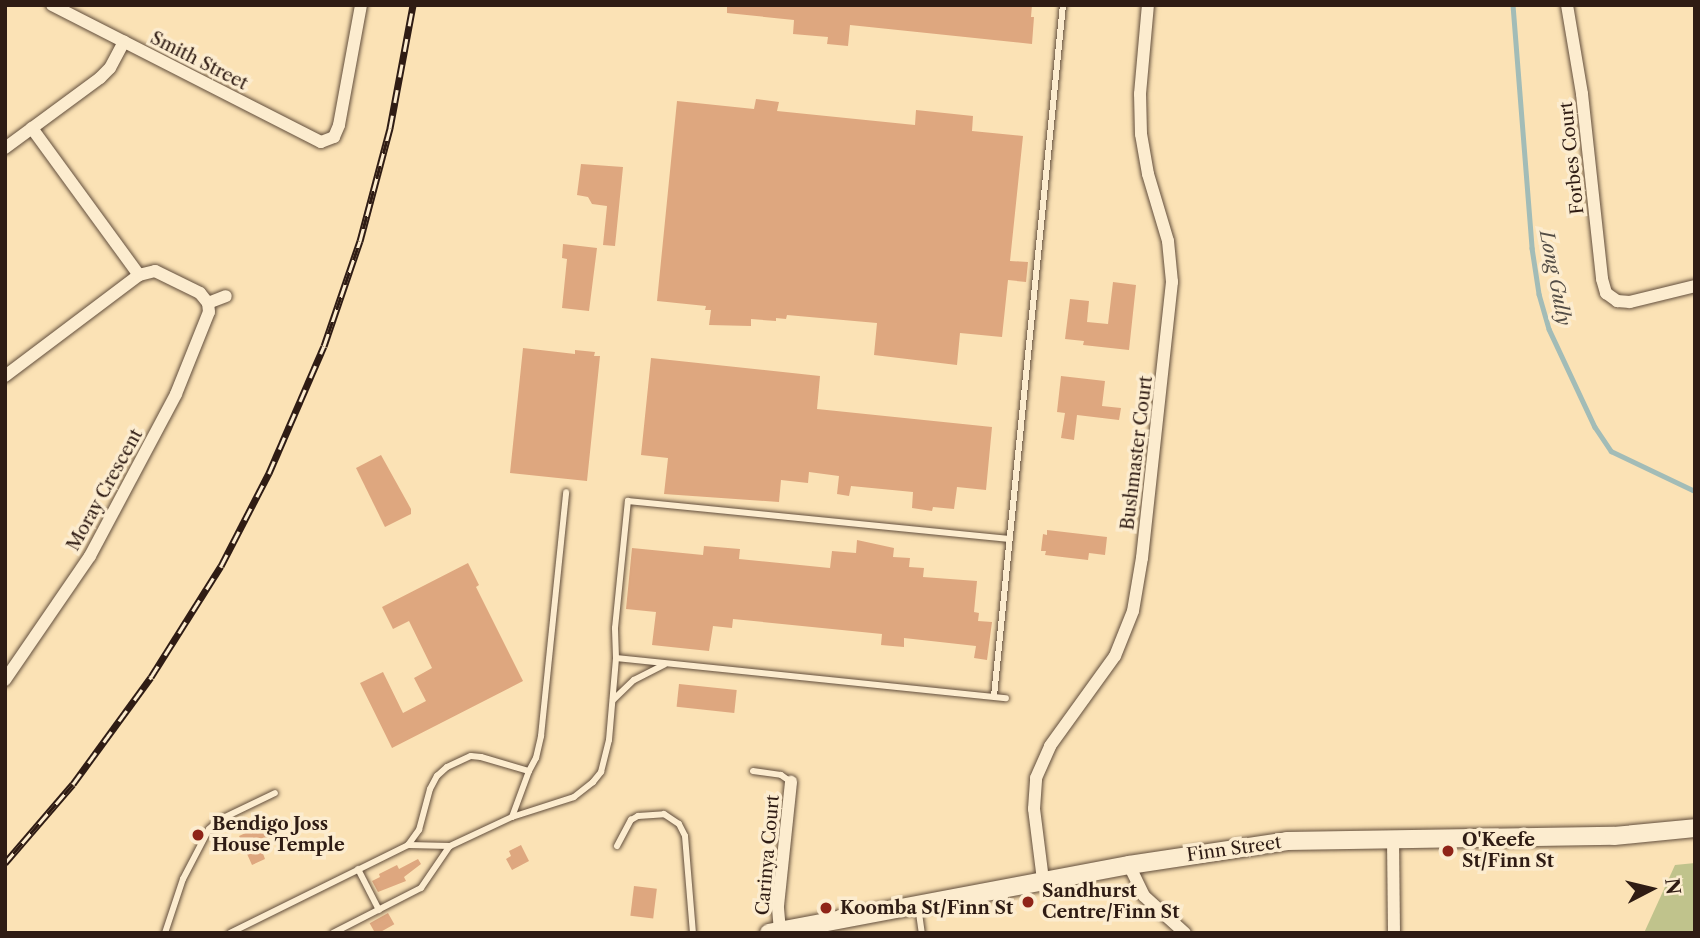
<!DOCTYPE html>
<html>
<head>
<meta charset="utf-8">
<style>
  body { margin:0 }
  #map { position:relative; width:1700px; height:938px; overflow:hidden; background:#fbe2b5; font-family:"Libre Caslon Text",serif }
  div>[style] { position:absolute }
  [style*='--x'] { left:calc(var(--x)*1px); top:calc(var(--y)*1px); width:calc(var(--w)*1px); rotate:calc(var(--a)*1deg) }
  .green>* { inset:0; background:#c0c38c }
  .stream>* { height:4.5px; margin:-2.25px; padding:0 2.25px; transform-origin:2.25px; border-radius:2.25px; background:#a2bcb7 }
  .building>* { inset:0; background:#dea77f; transform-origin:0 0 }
  .roads { filter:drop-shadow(0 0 2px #624e3c) drop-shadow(0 0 2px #624e3c) }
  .lane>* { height:6px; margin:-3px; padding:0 3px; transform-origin:3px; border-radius:3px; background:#fceccf }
  .street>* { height:12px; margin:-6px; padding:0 6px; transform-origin:6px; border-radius:6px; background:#fceccf }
  .secondary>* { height:18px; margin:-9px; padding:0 9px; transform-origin:9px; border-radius:9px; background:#fceccf }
  .rail>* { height:7px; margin-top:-3.5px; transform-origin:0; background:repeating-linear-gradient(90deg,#fceccf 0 13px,#2f1c14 0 26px); box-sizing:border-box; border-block:2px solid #2f1c14 }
  .dots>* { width:19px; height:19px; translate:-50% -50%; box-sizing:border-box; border:4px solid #fceccf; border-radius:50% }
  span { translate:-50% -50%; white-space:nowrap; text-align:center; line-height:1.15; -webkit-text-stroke:7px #fceccf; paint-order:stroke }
  .street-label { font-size:18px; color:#2f1c14 }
  .poi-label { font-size:18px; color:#2f1c14; font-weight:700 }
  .left { translate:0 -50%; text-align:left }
  .water-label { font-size:19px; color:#524c45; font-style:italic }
  .frame { position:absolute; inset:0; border:7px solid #2f1c14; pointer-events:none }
  .north { position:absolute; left:1616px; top:854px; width:70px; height:70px; -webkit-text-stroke:5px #fceccf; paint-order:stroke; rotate:83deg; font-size:19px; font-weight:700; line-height:28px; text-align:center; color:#2f1c14 }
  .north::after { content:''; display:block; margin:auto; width:24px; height:32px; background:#2f1c14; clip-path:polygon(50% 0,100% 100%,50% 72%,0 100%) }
</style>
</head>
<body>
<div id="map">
  <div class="green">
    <i style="clip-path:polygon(1695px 863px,1695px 933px,1644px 933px,1675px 865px)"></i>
  </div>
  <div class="stream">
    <i style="--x:1513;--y:5;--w:244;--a:85.5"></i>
    <i style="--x:1532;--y:248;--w:47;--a:81.3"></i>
    <i style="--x:1539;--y:294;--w:36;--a:74"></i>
    <i style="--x:1549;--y:329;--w:108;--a:64.9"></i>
    <i style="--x:1595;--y:427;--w:29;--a:56"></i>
    <i style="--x:1611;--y:451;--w:93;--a:25.5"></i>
  </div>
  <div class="building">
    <i style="clip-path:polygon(727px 5px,1032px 5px,1031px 17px,1034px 17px,1032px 44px,850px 25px,848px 46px,827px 44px,828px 37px,793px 34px,794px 20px,727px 13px)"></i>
    <i style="clip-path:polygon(756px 99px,779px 102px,777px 111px,915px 125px,916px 110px,973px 116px,972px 131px,1023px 136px,1010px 261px,1028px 262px,1026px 282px,1008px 280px,1002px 337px,960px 333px,957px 365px,874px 355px,877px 323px,787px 315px,786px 319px,776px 318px,776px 321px,751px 319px,751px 326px,709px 325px,711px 310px,705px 310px,706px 306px,657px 301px,677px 101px,754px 109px)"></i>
    <i style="clip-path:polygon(581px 164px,623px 167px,615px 246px,603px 245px,607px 206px,592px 204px,588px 197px,577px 195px)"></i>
    <i style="clip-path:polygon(563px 244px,597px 248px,589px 311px,562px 308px,567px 259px,562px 258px)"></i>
    <i style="clip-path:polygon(1113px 282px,1136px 285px,1129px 350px,1083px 345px,1084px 341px,1065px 339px,1070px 299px,1089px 301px,1087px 322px,1108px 324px)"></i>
    <i style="clip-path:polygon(523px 348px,575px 354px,575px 350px,595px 352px,594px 356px,600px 356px,587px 481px,510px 473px)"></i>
    <i style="clip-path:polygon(651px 358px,820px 376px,817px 409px,992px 427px,986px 490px,957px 487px,954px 509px,933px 507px,932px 511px,912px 508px,913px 492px,851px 486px,849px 496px,837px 494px,839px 476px,809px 472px,808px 483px,781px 480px,779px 502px,664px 494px,668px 458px,641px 455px)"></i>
    <i style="clip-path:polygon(1061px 376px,1105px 381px,1102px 406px,1121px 408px,1119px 420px,1077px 415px,1074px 440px,1061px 438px,1065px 413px,1057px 412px)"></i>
    <i style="clip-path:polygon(381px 455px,411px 509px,411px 514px,385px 527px,356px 468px)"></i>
    <i style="clip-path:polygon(1047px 530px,1107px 537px,1105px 555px,1089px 553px,1088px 560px,1045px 555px,1046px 551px,1041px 551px,1043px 534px,1047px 535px)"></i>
    <i style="clip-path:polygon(857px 540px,894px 548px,893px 557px,910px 558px,909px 567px,924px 568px,923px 577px,977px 581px,974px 612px,979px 613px,978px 621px,992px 622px,987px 660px,974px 658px,976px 646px,904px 638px,904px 647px,881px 645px,882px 634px,733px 619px,732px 628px,713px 626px,709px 651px,652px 645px,656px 612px,626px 609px,632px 548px,703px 555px,704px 546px,740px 549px,739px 559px,830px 568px,832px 551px,856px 553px)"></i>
    <i style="clip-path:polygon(468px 563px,479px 585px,476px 587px,523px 681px,392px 748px,360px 683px,383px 672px,403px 713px,426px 701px,414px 678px,432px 668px,409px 621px,393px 629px,382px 607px)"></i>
    <i style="left:679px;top:684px;width:58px;height:23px;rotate:6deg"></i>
    <i style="clip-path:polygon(263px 825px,272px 843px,261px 848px,265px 859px,252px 865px,239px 836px)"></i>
    <i style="clip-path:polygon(521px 845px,529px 861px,512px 870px,506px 859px,511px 856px,509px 851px)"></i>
    <i style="clip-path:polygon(418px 859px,421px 864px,404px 877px,406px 881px,378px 892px,372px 881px,380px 877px,379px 874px,397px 865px,399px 869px)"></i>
    <i style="left:634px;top:886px;width:23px;height:30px;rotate:7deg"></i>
    <i style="left:388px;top:913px;width:13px;height:21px;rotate:61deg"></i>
  </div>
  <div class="roads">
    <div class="lane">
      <i style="--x:616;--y:658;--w:392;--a:5.9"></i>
      <i style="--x:994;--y:696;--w:694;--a:-84.3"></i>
      <i style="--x:613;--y:700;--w:29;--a:-44"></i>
      <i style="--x:634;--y:680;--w:34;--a:-27"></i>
      <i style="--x:753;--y:771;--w:28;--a:8"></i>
      <i style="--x:781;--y:775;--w:12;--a:35"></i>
      <i style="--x:512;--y:817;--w:49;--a:-69.7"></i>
      <i style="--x:408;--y:845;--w:19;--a:-54"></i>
      <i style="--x:419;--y:830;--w:42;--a:-75"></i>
      <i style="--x:430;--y:789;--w:15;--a:-62"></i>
      <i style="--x:437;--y:776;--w:13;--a:-42"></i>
      <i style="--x:447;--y:767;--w:26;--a:-25"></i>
      <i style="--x:471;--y:756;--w:10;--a:6"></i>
      <i style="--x:481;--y:757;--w:50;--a:16.3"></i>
      <i style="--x:529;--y:771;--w:15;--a:-62"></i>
      <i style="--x:536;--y:758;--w:23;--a:-77"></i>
      <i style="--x:541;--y:736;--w:245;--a:-84.1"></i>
      <i style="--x:617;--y:846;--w:30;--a:-62"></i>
      <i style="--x:631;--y:820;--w:8;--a:-30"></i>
      <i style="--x:638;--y:816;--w:26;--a:-4"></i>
      <i style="--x:664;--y:814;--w:18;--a:34"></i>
      <i style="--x:679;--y:824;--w:13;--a:63"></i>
      <i style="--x:685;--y:836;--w:97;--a:85.3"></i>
      <i style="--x:358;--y:869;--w:46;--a:62.9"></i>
      <i style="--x:918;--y:906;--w:27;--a:82"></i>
      <i style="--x:165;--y:933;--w:57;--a:-71.6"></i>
      <i style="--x:183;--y:879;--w:56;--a:-62.5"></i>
      <i style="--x:209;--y:829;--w:13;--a:-42"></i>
      <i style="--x:219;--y:820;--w:62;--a:-25.7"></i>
      <i style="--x:230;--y:933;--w:199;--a:-26.3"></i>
      <i style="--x:408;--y:845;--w:42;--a:1.4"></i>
      <i style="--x:450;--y:846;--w:68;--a:-25.1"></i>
      <i style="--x:512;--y:817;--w:65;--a:-17.9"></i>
      <i style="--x:574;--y:797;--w:24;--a:-38"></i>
      <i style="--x:593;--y:782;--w:13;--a:-51"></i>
      <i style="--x:601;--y:772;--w:33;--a:-76"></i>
      <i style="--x:609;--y:740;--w:82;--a:-85.1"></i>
      <i style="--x:616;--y:658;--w:30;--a:-92"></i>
      <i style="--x:615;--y:628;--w:128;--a:-84.2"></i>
      <i style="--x:628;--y:501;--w:383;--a:5.7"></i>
      <i style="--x:333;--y:933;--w:99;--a:-27.1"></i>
      <i style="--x:421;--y:888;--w:50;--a:-55.7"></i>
    </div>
    <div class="street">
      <i style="--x:52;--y:5;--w:302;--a:27"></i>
      <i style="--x:321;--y:142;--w:14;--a:-21"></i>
      <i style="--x:334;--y:137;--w:13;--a:-67"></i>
      <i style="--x:339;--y:125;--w:122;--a:-79.6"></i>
      <i style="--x:1567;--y:5;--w:90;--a:80.4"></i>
      <i style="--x:1582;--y:94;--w:186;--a:83.8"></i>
      <i style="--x:1602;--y:279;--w:15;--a:74"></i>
      <i style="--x:1606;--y:293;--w:14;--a:36"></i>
      <i style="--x:1617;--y:301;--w:13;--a:4"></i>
      <i style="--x:1630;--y:302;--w:67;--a:-13.8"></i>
      <i style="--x:5;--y:148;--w:118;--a:-36.4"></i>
      <i style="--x:100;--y:78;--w:14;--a:-45"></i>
      <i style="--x:110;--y:68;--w:30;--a:-62"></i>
      <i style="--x:208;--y:303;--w:19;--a:-21"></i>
      <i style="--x:5;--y:376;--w:168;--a:-37"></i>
      <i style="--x:5;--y:680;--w:150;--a:-55.6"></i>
      <i style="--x:90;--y:556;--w:183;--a:-62"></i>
      <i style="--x:176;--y:394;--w:88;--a:-68.1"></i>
      <i style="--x:209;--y:312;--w:9;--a:-96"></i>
      <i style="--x:208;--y:303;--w:13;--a:-129"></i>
      <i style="--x:200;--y:293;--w:50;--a:-153.9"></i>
      <i style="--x:155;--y:271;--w:16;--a:166"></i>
      <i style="--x:139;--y:275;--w:182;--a:-126.1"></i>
      <i style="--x:1393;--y:838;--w:95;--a:89.4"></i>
      <i style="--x:1129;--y:865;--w:34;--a:64"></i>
      <i style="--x:1144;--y:896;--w:55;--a:42.1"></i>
      <i style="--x:1043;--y:880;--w:72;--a:-97.2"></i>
      <i style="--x:1034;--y:809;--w:31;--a:-86"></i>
      <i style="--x:1036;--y:778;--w:35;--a:-66"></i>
      <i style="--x:1050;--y:746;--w:111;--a:-54.2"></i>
      <i style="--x:1115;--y:656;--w:48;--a:-68.2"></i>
      <i style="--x:1133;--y:611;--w:54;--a:-80.4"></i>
      <i style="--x:1142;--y:558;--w:278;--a:-83.8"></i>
      <i style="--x:1172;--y:282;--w:41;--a:-95.6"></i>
      <i style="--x:1168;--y:241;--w:70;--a:-106.6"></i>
      <i style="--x:1148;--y:174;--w:41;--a:-99.9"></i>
      <i style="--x:1141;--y:134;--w:40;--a:-91.4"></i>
      <i style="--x:1140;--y:94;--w:89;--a:-84.9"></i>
      <i style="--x:780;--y:931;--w:25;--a:-95"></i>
      <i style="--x:778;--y:906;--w:125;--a:-84"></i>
    </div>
    <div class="secondary">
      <i style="--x:769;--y:933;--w:366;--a:-10.7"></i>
      <i style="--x:1129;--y:865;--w:160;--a:-8.6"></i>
      <i style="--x:1287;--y:841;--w:327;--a:-0.9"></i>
      <i style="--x:1614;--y:836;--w:81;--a:-5.6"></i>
    </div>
  </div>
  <div class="rail">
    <i style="--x:5;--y:863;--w:104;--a:-49.3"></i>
    <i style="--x:73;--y:784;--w:132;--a:-53.9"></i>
    <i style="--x:151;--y:677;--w:131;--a:-57.8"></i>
    <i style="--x:221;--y:566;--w:105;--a:-62.7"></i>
    <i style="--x:269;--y:473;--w:138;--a:-66.6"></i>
    <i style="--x:324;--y:346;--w:111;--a:-71.1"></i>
    <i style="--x:360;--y:241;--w:117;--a:-75.1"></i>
    <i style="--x:390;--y:128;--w:125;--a:-79.4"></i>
  </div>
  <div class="dots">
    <i style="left:198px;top:835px;background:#8f2418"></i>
    <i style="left:1448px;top:851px;background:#8f2418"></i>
    <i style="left:1028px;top:902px;background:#8f2418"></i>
    <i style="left:826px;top:908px;background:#8f2418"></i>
  </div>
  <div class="street-label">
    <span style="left:199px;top:61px;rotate:27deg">Smith Street</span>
    <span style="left:1572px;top:158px;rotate:-96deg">Forbes Court</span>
    <span style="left:1137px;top:453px;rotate:-83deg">Bushmaster Court</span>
    <span style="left:105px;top:490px;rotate:-61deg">Moray Crescent</span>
    <span style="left:1234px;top:849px;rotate:-8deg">Finn Street</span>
    <span style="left:768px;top:855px;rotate:-85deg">Carinya Court</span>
  </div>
  <div class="poi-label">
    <span class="left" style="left:212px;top:835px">Bendigo Joss<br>House Temple</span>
    <span class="left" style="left:1462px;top:851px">O'Keefe<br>St/Finn St</span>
    <span class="left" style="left:1042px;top:902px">Sandhurst<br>Centre/Finn St</span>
    <span class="left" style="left:840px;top:908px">Koomba St/Finn St</span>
  </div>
  <div class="water-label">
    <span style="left:1555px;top:278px;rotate:79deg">Long Gully</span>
  </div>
  <div class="frame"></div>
  <div class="north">N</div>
</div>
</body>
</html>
